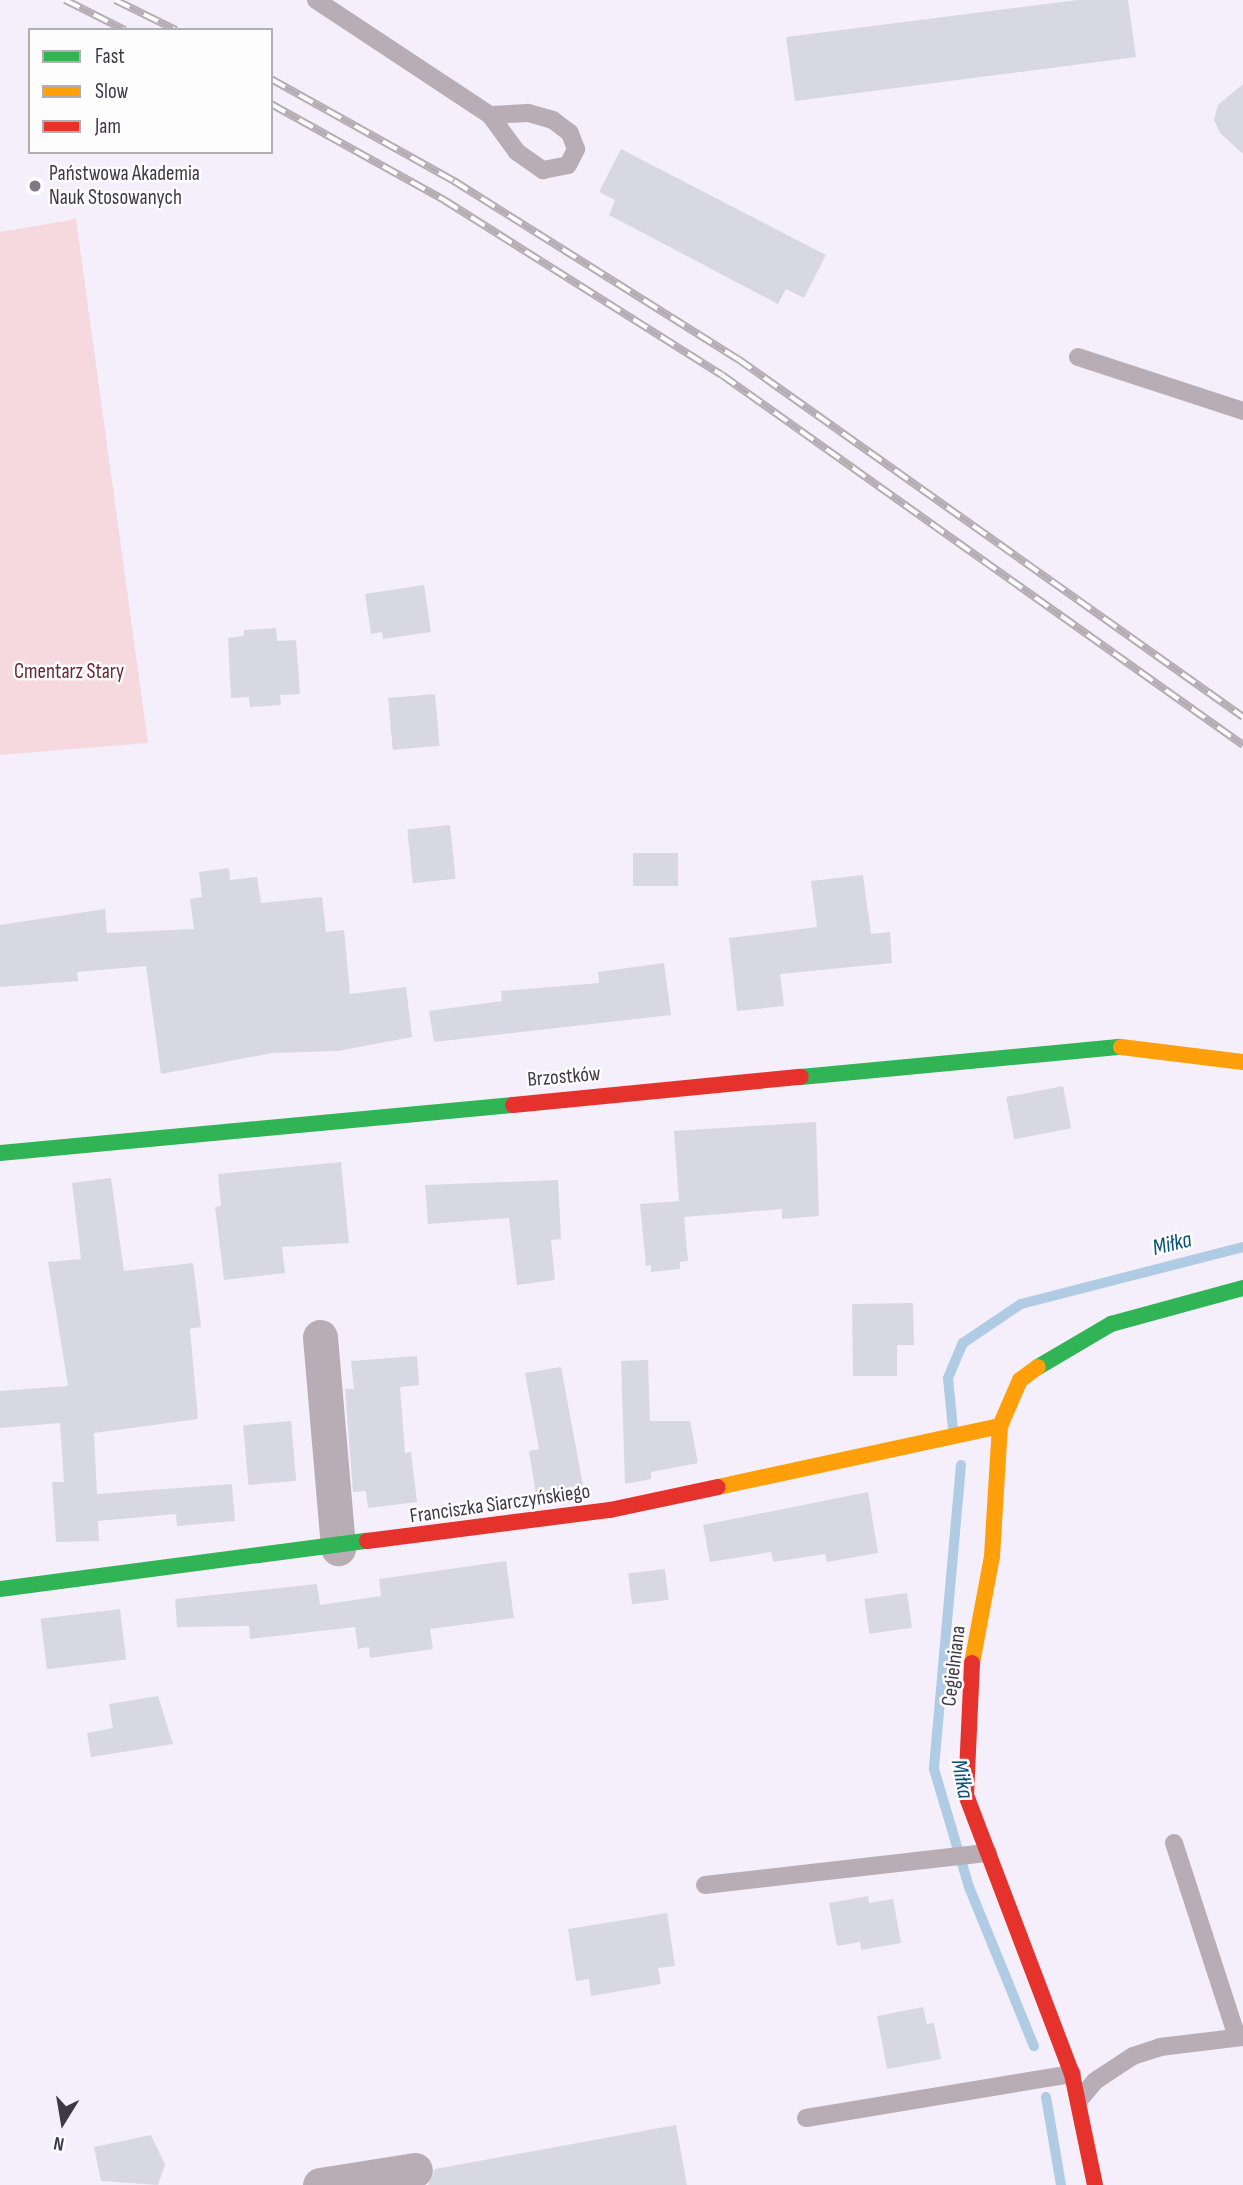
<!DOCTYPE html>
<html>
<head>
<meta charset="utf-8">
<style>
  body { margin:0 }
  #map { position:relative; width:1243px; height:2185px; overflow:hidden; background:#f4effa; font-family:"Sofia Sans Condensed",sans-serif }
  div>[style] { position:absolute }
  [style*='--x'] { left:calc(var(--x)*1px); top:calc(var(--y)*1px); width:calc(var(--w)*1px); rotate:calc(var(--a)*1deg) }
  .green>* { inset:0; background:#f5d9df }
  .stream>* { height:10px; margin:-5px; padding:0 5px; transform-origin:5px; border-radius:5px; background:#b0cbe4 }
  .building>* { inset:0; background:#d8d8e5; transform-origin:0 0 }
  .lane>* { height:18px; margin:-9px; padding:0 9px; transform-origin:9px; border-radius:9px; background:#b8adb5 }
  .street>* { height:35px; margin:-17.5px; padding:0 17.5px; transform-origin:17.5px; border-radius:17.5px; background:#b8adb5 }
  .fast>* { height:16px; margin:-8px; padding:0 8px; transform-origin:8px; border-radius:8px; background:#30b455 }
  .slow>* { height:16px; margin:-8px; padding:0 8px; transform-origin:8px; border-radius:8px; background:#ff9f0a }
  .jam>* { height:16px; margin:-8px; padding:0 8px; transform-origin:8px; border-radius:8px; background:#e5322d }
  .rail>* { height:8px; margin-top:-4px; transform-origin:0; background:repeating-linear-gradient(90deg,#fdfdfd 0 16px,#b4adb4 0 32px); box-sizing:border-box; border-block:2px solid #b4adb4 }
  .dots>* { width:19px; height:19px; translate:-50% -50%; box-sizing:border-box; border:4px solid #fdfdfd; border-radius:50% }
  span { translate:-50% -50%; white-space:nowrap; text-align:center; line-height:1.15; -webkit-text-stroke:5px #fdfdfd; paint-order:stroke }
  .poi-label { font-size:21px; color:#3f3946 }
  .left { translate:0 -50%; text-align:left }
  .park-label { font-size:21px; color:#672830 }
  .street-label { font-size:21px; color:#3f3946 }
  .water-label { font-size:23px; color:#0b5279; font-style:italic }
  .legend { position:absolute; left:28px; top:28px; width:245px; height:126px; box-sizing:border-box; background:#fdfdfd; border:2px solid #b1afb4; margin:0; padding:9px 12px; list-style:none; font-size:21px; color:#3f3946 }
  .legend li { display:flex; align-items:center; gap:14px; height:35px }
  .legend b { width:35px; border:2px solid #b1afb4 }
  .north { position:absolute; left:28px; top:2087px; width:70px; height:70px; -webkit-text-stroke:5px #fdfdfd; paint-order:stroke; rotate:191deg; font-size:19px; font-weight:700; line-height:28px; text-align:center; color:#3f3946 }
  .north::after { content:''; display:block; margin:auto; width:24px; height:32px; background:#3f3946; clip-path:polygon(50% 0,100% 100%,50% 72%,0 100%) }
</style>
</head>
<body>
<div id="map">
  <div class="green">
    <i style="clip-path:polygon(76px 219px,148px 743px,0 755px,0 232px)"></i>
  </div>
  <div class="stream">
    <i style="--x:953;--y:1429;--w:51;--a:-95.6"></i>
    <i style="--x:948;--y:1378;--w:38;--a:-67"></i>
    <i style="--x:963;--y:1343;--w:70;--a:-33.9"></i>
    <i style="--x:1021;--y:1304;--w:229;--a:-14.4"></i>
    <i style="--x:961;--y:1465;--w:305;--a:95.1"></i>
    <i style="--x:934;--y:1769;--w:123;--a:73.5"></i>
    <i style="--x:969;--y:1887;--w:172;--a:67.8"></i>
    <i style="--x:1046;--y:2097;--w:89;--a:80.3"></i>
  </div>
  <div class="building">
    <i style="clip-path:polygon(1078px 0,1128px 0,1136px 57px,795px 101px,786px 37px)"></i>
    <i style="clip-path:polygon(1243px 84px,1243px 154px,1220px 133px,1214px 120px,1218px 105px)"></i>
    <i style="clip-path:polygon(621px 149px,826px 255px,804px 298px,786px 289px,778px 304px,609px 215px,615px 200px,599px 192px)"></i>
    <i style="clip-path:polygon(424px 585px,431px 632px,383px 639px,382px 632px,371px 634px,365px 594px)"></i>
    <i style="clip-path:polygon(276px 628px,277px 641px,296px 640px,300px 694px,280px 695px,281px 705px,250px 707px,249px 697px,231px 698px,228px 638px,244px 636px,244px 630px)"></i>
    <i style="left:435px;top:694px;width:52px;height:47px;rotate:85deg"></i>
    <i style="left:450px;top:825px;width:54px;height:43px;rotate:84deg"></i>
    <i style="left:633px;top:853px;width:45px;height:33px"></i>
    <i style="clip-path:polygon(229px 868px,230px 880px,257px 877px,261px 903px,322px 897px,326px 932px,344px 930px,350px 994px,406px 987px,412px 1037px,338px 1051px,272px 1053px,161px 1074px,146px 966px,77px 972px,78px 981px,0 987px,0 925px,105px 909px,107px 933px,194px 929px,190px 899px,202px 897px,199px 872px)"></i>
    <i style="clip-path:polygon(863px 875px,871px 934px,890px 932px,892px 963px,780px 974px,784px 1006px,737px 1011px,729px 938px,817px 927px,811px 881px)"></i>
    <i style="clip-path:polygon(664px 963px,671px 1015px,434px 1042px,429px 1011px,502px 1001px,501px 991px,599px 983px,598px 972px)"></i>
    <i style="left:1063px;top:1086px;width:43px;height:58px;rotate:79deg"></i>
    <i style="clip-path:polygon(816px 1122px,819px 1216px,782px 1219px,782px 1209px,684px 1217px,688px 1261px,680px 1262px,680px 1269px,651px 1272px,651px 1265px,646px 1266px,640px 1204px,679px 1201px,674px 1131px)"></i>
    <i style="clip-path:polygon(341px 1162px,349px 1243px,282px 1247px,285px 1273px,224px 1280px,215px 1207px,221px 1206px,218px 1174px)"></i>
    <i style="clip-path:polygon(111px 1178px,124px 1271px,193px 1263px,201px 1327px,190px 1329px,198px 1419px,94px 1433px,97px 1494px,232px 1484px,235px 1521px,177px 1526px,176px 1514px,98px 1521px,99px 1541px,56px 1542px,52px 1482px,64px 1482px,60px 1423px,0 1428px,0 1391px,68px 1386px,48px 1262px,81px 1259px,72px 1183px)"></i>
    <i style="clip-path:polygon(558px 1180px,561px 1239px,551px 1240px,555px 1280px,517px 1285px,509px 1218px,428px 1224px,425px 1185px)"></i>
    <i style="clip-path:polygon(913px 1303px,914px 1345px,897px 1345px,897px 1376px,853px 1376px,852px 1304px)"></i>
    <i style="clip-path:polygon(417px 1356px,419px 1385px,400px 1387px,405px 1453px,411px 1452px,417px 1502px,368px 1508px,366px 1491px,353px 1492px,345px 1389px,354px 1389px,351px 1361px)"></i>
    <i style="clip-path:polygon(648px 1360px,650px 1421px,690px 1421px,698px 1463px,651px 1472px,651px 1479px,625px 1484px,621px 1361px)"></i>
    <i style="clip-path:polygon(561px 1367px,583px 1485px,536px 1494px,529px 1451px,539px 1449px,525px 1373px)"></i>
    <i style="left:291px;top:1421px;width:60px;height:48px;rotate:85deg"></i>
    <i style="clip-path:polygon(868px 1492px,878px 1553px,827px 1562px,825px 1554px,773px 1562px,771px 1552px,710px 1562px,703px 1525px)"></i>
    <i style="clip-path:polygon(506px 1561px,514px 1618px,430px 1629px,433px 1649px,370px 1658px,369px 1647px,358px 1649px,355px 1627px,250px 1639px,249px 1626px,177px 1627px,175px 1599px,317px 1584px,320px 1605px,381px 1596px,379px 1579px)"></i>
    <i style="left:665px;top:1569px;width:31px;height:37px;rotate:83deg"></i>
    <i style="left:907px;top:1593px;width:35px;height:43px;rotate:82deg"></i>
    <i style="left:120px;top:1609px;width:51px;height:80px;rotate:83deg"></i>
    <i style="clip-path:polygon(158px 1696px,173px 1744px,91px 1757px,87px 1733px,113px 1728px,109px 1704px)"></i>
    <i style="clip-path:polygon(868px 1896px,869px 1903px,893px 1899px,901px 1943px,861px 1950px,860px 1942px,837px 1946px,829px 1903px)"></i>
    <i style="clip-path:polygon(667px 1913px,675px 1966px,658px 1968px,661px 1984px,591px 1996px,589px 1979px,576px 1981px,568px 1929px)"></i>
    <i style="clip-path:polygon(923px 2007px,927px 2024px,934px 2023px,941px 2059px,887px 2069px,877px 2016px)"></i>
    <i style="clip-path:polygon(676px 2125px,687px 2185px,428px 2185px,435px 2169px)"></i>
    <i style="clip-path:polygon(151px 2135px,165px 2165px,158px 2185px,101px 2181px,94px 2147px)"></i>
  </div>
  <div class="lane">
    <i style="--x:316;--y:0;--w:209;--a:33.5"></i>
    <i style="--x:490;--y:115;--w:46;--a:53.9"></i>
    <i style="--x:517;--y:152;--w:32;--a:35"></i>
    <i style="--x:543;--y:170;--w:25;--a:-11"></i>
    <i style="--x:568;--y:165;--w:18;--a:-63"></i>
    <i style="--x:576;--y:149;--w:17;--a:-111"></i>
    <i style="--x:570;--y:133;--w:21;--a:-143"></i>
    <i style="--x:553;--y:120;--w:26;--a:-164"></i>
    <i style="--x:528;--y:113;--w:38;--a:177"></i>
    <i style="--x:1078;--y:357;--w:174;--a:18.1"></i>
    <i style="--x:1174;--y:1843;--w:204;--a:72"></i>
    <i style="--x:705;--y:1885;--w:285;--a:-6.5"></i>
    <i style="--x:1080;--y:2099;--w:23;--a:-50"></i>
    <i style="--x:1095;--y:2081;--w:45;--a:-33.3"></i>
    <i style="--x:1133;--y:2056;--w:28;--a:-18"></i>
    <i style="--x:1160;--y:2047;--w:84;--a:-6.9"></i>
    <i style="--x:806;--y:2118;--w:270;--a:-9.4"></i>
  </div>
  <div class="street">
    <i style="--x:320;--y:1337;--w:212;--a:85.1"></i>
    <i style="--x:320;--y:2185;--w:96;--a:-9"></i>
  </div>
  <div class="fast">
    <i style="--x:801;--y:1077;--w:321;--a:-5.4"></i>
    <i style="--x:0;--y:1153;--w:515;--a:-5.35"></i>
    <i style="--x:1038;--y:1367;--w:85;--a:-30.5"></i>
    <i style="--x:1111;--y:1324;--w:137;--a:-15.3"></i>
    <i style="--x:0;--y:1589;--w:370;--a:-7.5"></i>
  </div>
  <div class="slow">
    <i style="--x:1121;--y:1047;--w:123;--a:7"></i>
    <i style="--x:718;--y:1487;--w:289;--a:-12.2"></i>
    <i style="--x:972;--y:1663;--w:109;--a:-79.4"></i>
    <i style="--x:992;--y:1556;--w:130;--a:-86.5"></i>
    <i style="--x:1000;--y:1426;--w:50;--a:-66.5"></i>
    <i style="--x:1020;--y:1380;--w:22;--a:-36"></i>
  </div>
  <div class="jam">
    <i style="--x:513;--y:1105;--w:289;--a:-5.6"></i>
    <i style="--x:367;--y:1541;--w:245;--a:-7.3"></i>
    <i style="--x:610;--y:1510;--w:110;--a:-12"></i>
    <i style="--x:972;--y:1663;--w:132;--a:92.6"></i>
    <i style="--x:966;--y:1795;--w:298;--a:69.2"></i>
    <i style="--x:1072;--y:2074;--w:113;--a:78.3"></i>
  </div>
  <div class="rail">
    <i style="--x:65;--y:0;--w:67;--a:26.6"></i>
    <i style="--x:115;--y:0;--w:68;--a:26.2"></i>
    <i style="--x:271;--y:79;--w:210;--a:29.1"></i>
    <i style="--x:454;--y:181;--w:335;--a:32.1"></i>
    <i style="--x:738;--y:359;--w:619;--a:35.33"></i>
    <i style="--x:271;--y:104;--w:198;--a:29"></i>
    <i style="--x:444;--y:200;--w:328;--a:32.2"></i>
    <i style="--x:722;--y:375;--w:639;--a:35.38"></i>
  </div>
  <div class="dots">
    <i style="left:35px;top:186px;background:#7e7985"></i>
  </div>
  <div class="poi-label">
    <span class="left" style="left:49px;top:186px">Państwowa Akademia<br>Nauk Stosowanych</span>
  </div>
  <div class="park-label">
    <span style="left:69px;top:672px">Cmentarz Stary</span>
  </div>
  <div class="street-label">
    <span style="left:564px;top:1077px;rotate:-5deg">Brzostków</span>
    <span style="left:500px;top:1504px;rotate:-8deg">Franciszka Siarczyńskiego</span>
    <span style="left:954px;top:1666px;rotate:-83deg">Cegielniana</span>
  </div>
  <div class="water-label">
    <span style="left:1172px;top:1244px;rotate:-14deg">Miłka</span>
    <span style="left:962px;top:1779px;rotate:79deg">Miłka</span>
  </div>
  <ul class="legend">
  <li><b style="height:9px;background:#30b455"></b>Fast</li>
  <li><b style="height:9px;background:#ff9f0a"></b>Slow</li>
  <li><b style="height:9px;background:#e5322d"></b>Jam</li>
  </ul>
  <div class="north">N</div>
</div>
</body>
</html>
